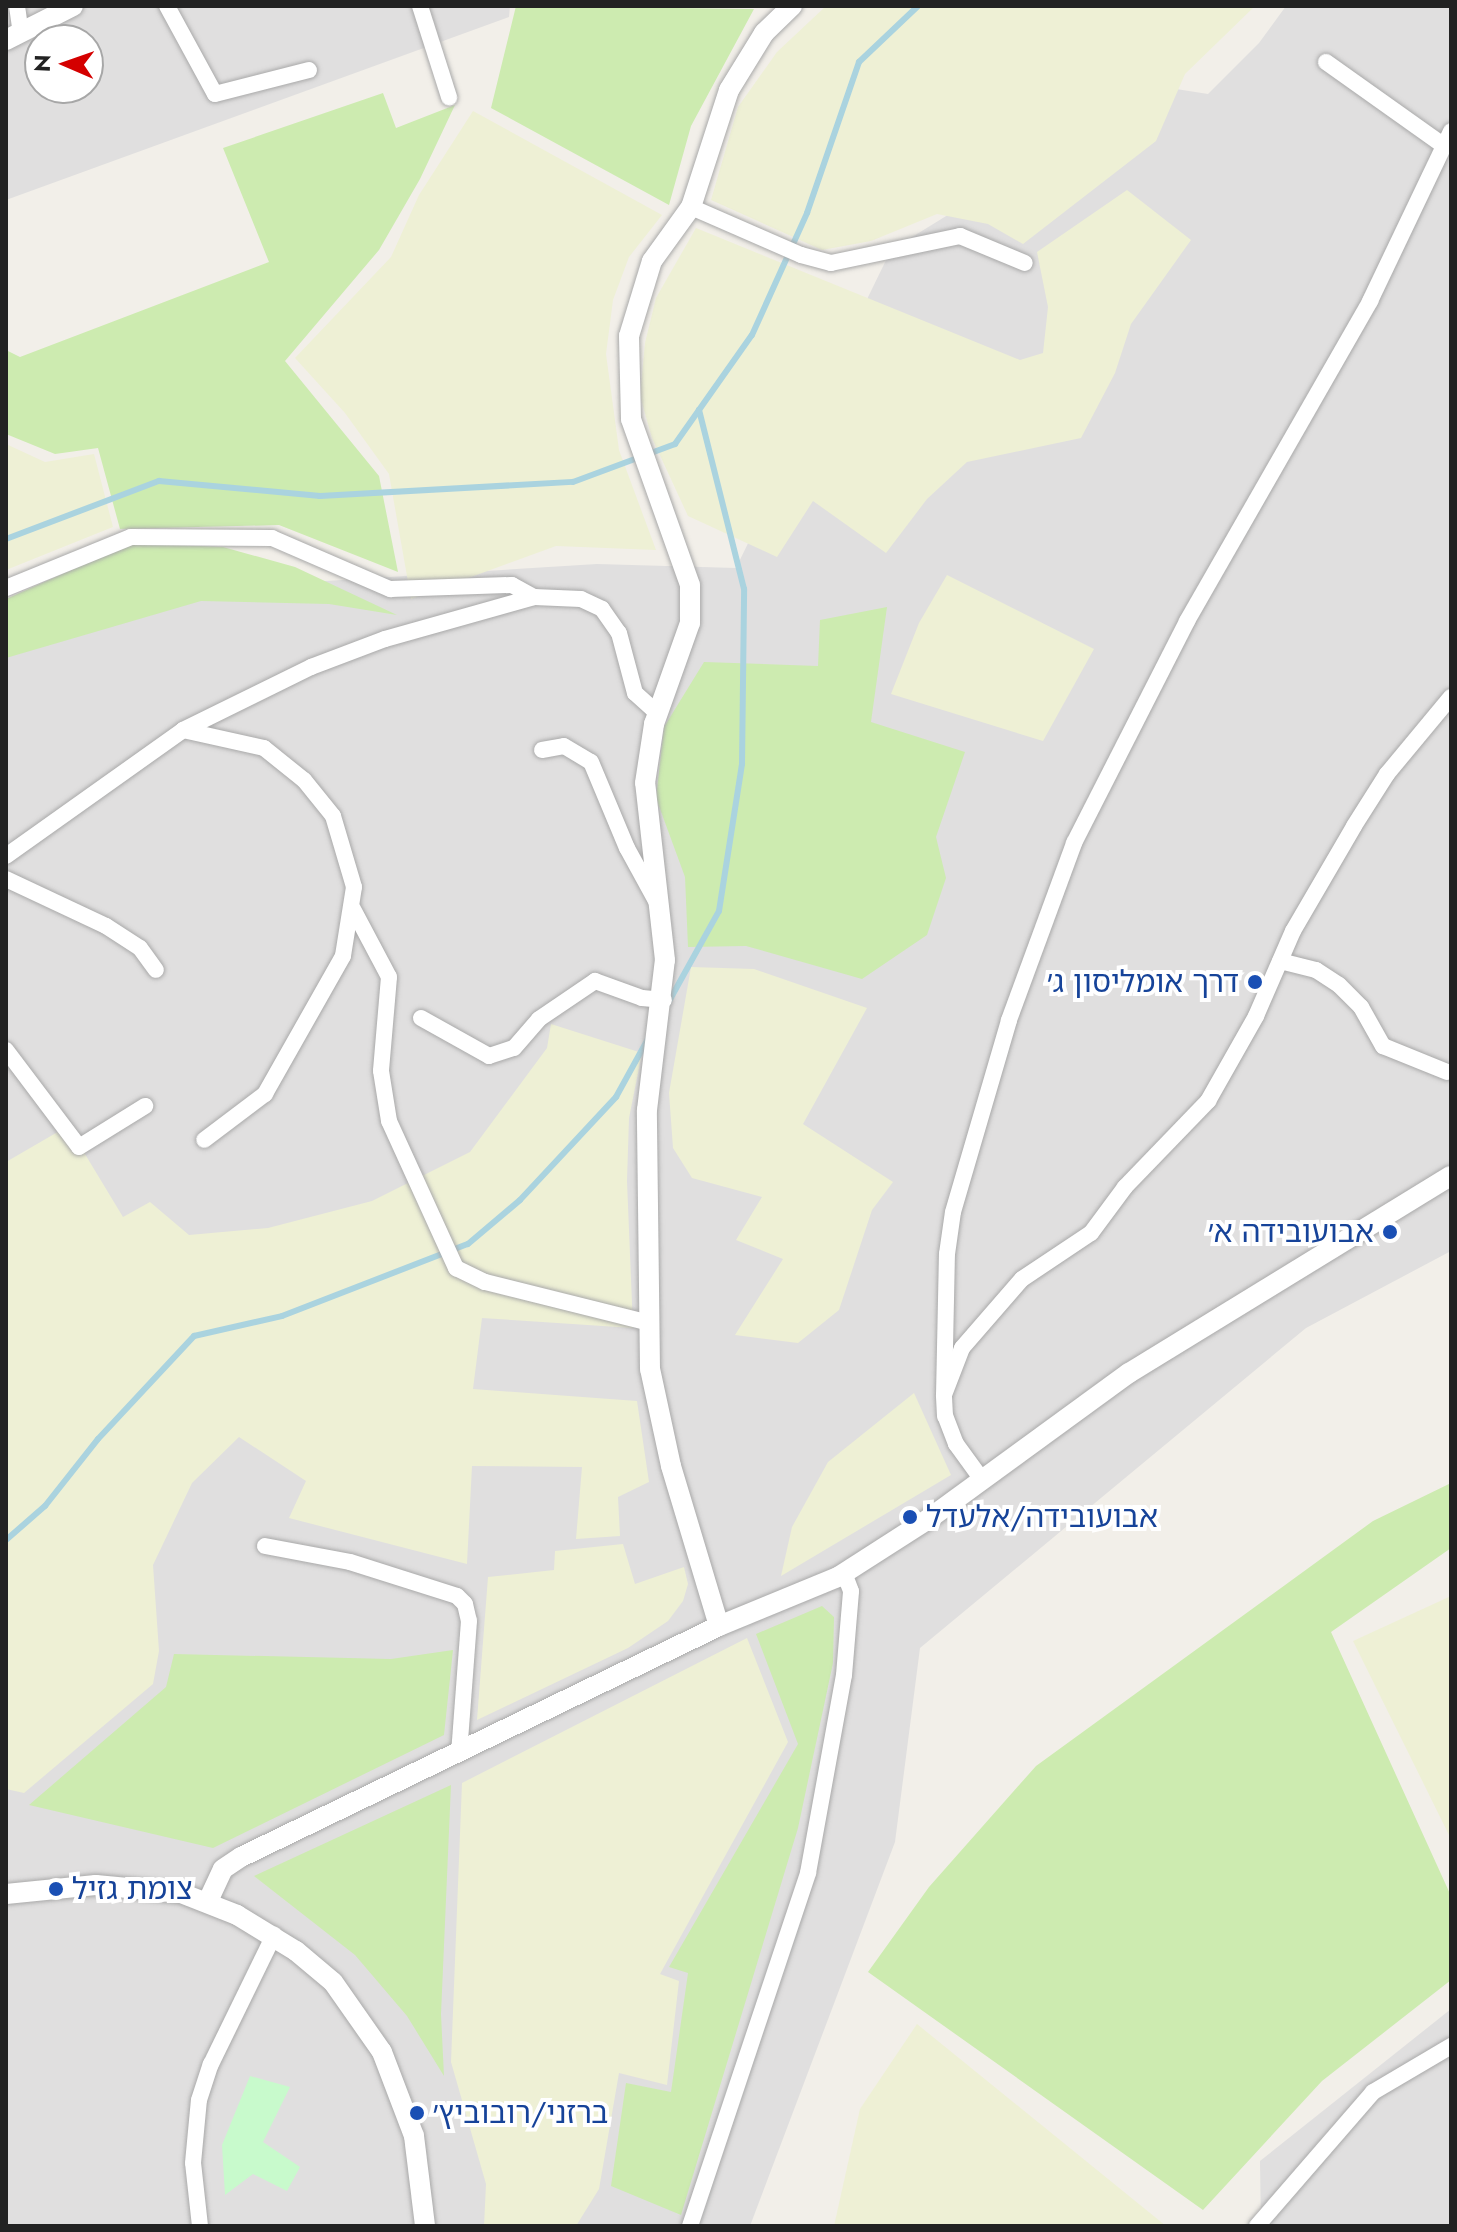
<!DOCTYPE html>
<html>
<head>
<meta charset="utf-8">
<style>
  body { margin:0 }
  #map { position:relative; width:1457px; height:2232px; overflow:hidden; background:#f2efe9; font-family:Jost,"Noto Sans Hebrew",sans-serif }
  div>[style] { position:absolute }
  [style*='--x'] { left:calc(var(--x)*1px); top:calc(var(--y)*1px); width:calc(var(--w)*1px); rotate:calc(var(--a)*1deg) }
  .residential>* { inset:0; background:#e0dfdf }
  .farmland>* { inset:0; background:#eef0d5 }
  .grass>* { inset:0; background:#cdebb0 }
  .park>* { inset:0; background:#c8facc }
  .stream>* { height:6px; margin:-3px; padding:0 3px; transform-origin:3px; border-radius:3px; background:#aad3df }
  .roads { filter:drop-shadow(0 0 2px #a9a9a9) drop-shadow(0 0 2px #a9a9a9) }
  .minor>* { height:16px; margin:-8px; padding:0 8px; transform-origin:8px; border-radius:8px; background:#fff }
  .tertiary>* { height:20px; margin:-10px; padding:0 10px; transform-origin:10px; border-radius:10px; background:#fff }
  .dots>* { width:22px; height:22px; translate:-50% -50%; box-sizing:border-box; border:4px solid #fff; border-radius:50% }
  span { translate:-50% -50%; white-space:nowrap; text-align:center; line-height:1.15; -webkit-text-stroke:8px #fff; paint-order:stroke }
  .transit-label { font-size:30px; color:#164399 }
  .right { translate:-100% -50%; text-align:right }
  .left { translate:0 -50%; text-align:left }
  .frame { position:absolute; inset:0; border:8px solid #222; pointer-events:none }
  .north { position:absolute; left:24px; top:24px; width:80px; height:80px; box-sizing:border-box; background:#fff; border:2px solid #a7a7a7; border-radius:50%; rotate:272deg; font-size:22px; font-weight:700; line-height:32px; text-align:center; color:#222 }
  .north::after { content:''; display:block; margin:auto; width:28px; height:36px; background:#d40000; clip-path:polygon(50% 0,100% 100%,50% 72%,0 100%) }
</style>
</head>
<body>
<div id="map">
  <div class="residential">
    <i style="clip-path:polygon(evenodd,6px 6px,510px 6px,509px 17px,6px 200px,6px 6px,40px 40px,88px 40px,88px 88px,40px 88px,40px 40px)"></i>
    <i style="clip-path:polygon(1286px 6px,1451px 6px,1451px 1251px,1306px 1328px,920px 1648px,895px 1842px,750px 2226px,6px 2226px,6px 651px,184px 590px,597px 564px,736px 568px,891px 250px,1157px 86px,1208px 94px,1259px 43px)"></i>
    <i style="clip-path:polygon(1451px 2009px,1451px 2226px,1261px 2226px,1260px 2161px)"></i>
  </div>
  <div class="farmland">
    <i style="clip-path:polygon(826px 6px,1255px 6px,1185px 74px,1156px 141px,1023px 244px,988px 224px,937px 214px,871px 241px,822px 250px,711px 200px,738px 107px,777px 52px)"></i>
    <i style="clip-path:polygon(473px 111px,662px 215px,629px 257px,613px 300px,606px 354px,619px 450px,656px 550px,556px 546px,411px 599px,389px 474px,345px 413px,295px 358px,391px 257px,419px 195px)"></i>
    <i style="clip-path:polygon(1127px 190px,1191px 240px,1131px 324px,1115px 373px,1081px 438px,967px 462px,927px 499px,886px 553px,813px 501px,777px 557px,688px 516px,652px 438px,640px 396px,645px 343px,656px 298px,696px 228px,1020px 360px,1043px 353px,1048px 307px,1037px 252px)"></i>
    <i style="clip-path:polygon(6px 444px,45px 462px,94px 454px,113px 527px,6px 570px)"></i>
    <i style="clip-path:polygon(947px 575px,1094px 649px,1043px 741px,891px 694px,919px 623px)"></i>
    <i style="clip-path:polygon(691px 967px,754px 969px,867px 1008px,803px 1124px,893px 1182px,872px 1210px,839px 1310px,798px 1343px,735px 1335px,783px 1259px,736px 1240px,762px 1197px,692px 1178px,673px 1148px,669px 1093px)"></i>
    <i style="clip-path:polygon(551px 1024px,642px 1053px,629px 1118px,627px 1181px,633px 1328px,482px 1318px,473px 1389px,637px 1401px,649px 1482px,618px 1497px,620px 1536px,576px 1539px,582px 1467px,472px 1466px,467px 1564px,289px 1518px,306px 1481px,239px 1437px,192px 1483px,153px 1565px,159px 1651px,153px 1684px,24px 1793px,6px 1789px,6px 1162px,68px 1126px,123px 1217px,150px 1202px,189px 1235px,268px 1228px,372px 1201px,470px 1152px,547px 1048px)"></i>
    <i style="clip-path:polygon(914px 1393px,951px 1475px,781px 1576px,792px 1527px,828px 1462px)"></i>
    <i style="clip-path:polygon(623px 1544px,635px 1584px,684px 1567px,688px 1584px,683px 1601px,668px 1621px,628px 1648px,477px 1720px,488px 1577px,554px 1570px,555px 1551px)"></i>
    <i style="clip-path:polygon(1451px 1596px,1451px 1839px,1353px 1641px)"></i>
    <i style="clip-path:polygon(747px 1638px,788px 1742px,660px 1974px,679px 1981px,667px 2085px,619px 2073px,599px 2189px,576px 2226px,484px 2226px,486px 2184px,451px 2062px,462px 1783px)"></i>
    <i style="clip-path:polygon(917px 2024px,1166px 2226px,834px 2226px,860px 2109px)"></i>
  </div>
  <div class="grass">
    <i style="clip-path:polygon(516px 6px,754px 9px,691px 126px,669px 205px,491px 108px)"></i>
    <i style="clip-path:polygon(383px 93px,396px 128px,455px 105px,420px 179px,379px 250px,285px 361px,379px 476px,398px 572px,279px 525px,120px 529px,98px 448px,55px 454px,6px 434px,6px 350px,20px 357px,269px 262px,223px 148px)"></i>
    <i style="clip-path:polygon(132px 543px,223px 547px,295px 567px,397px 615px,329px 604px,201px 601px,6px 658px,6px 599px)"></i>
    <i style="clip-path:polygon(887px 607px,871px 722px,965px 752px,936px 837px,946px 878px,927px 935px,862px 979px,746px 946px,688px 947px,685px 877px,656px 798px,664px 727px,704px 662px,818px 666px,820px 620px)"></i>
    <i style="clip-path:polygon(1451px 1483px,1451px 1548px,1331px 1632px,1451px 1896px,1451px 1980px,1322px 2081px,1203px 2210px,868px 1972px,929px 1887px,1036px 1766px,1373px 1521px)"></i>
    <i style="clip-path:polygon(822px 1606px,834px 1617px,833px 1663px,798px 1828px,681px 2215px,611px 2186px,626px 2083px,671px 2092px,688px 1973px,669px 1967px,798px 1744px,756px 1634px)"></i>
    <i style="clip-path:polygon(453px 1650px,444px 1735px,213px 1848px,29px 1805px,166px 1687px,174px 1654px,391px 1659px)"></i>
    <i style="clip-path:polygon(451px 1785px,441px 2014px,444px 2076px,407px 2016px,355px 1955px,254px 1876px)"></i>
  </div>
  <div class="park">
    <i style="clip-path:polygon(250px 2076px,290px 2087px,263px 2142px,300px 2167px,287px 2191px,253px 2174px,225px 2195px,222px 2145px)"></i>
  </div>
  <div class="stream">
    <i style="--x:6;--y:539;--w:164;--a:-20.8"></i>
    <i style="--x:159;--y:481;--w:162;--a:5.3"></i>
    <i style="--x:320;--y:496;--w:253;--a:-3.2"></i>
    <i style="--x:573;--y:482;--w:109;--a:-20.4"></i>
    <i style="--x:675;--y:444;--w:133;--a:-54.8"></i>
    <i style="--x:752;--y:335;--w:134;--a:-65.7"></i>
    <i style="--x:807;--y:213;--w:160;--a:-71"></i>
    <i style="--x:859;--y:62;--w:81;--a:-43.5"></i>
    <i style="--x:668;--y:1003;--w:105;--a:-61"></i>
    <i style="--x:719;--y:911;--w:149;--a:-81.1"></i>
    <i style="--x:742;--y:764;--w:175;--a:-89.3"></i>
    <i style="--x:744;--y:589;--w:185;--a:-104.1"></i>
    <i style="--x:6;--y:1540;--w:52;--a:-41.1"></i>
    <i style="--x:45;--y:1506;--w:85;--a:-51.7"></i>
    <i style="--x:98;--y:1439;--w:141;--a:-47"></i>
    <i style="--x:194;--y:1336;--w:90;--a:-12.8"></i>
    <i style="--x:282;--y:1316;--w:199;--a:-21.2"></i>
    <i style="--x:468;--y:1244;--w:68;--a:-40.2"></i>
    <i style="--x:520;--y:1200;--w:141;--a:-47"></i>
    <i style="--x:616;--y:1097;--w:68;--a:-61.2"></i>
  </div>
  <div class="roads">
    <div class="minor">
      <i style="--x:17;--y:6;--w:28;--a:82"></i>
      <i style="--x:167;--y:6;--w:100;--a:61.4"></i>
      <i style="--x:215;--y:94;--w:97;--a:-14.3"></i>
      <i style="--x:420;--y:6;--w:96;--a:72.3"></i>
      <i style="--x:1326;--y:62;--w:145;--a:35.4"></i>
      <i style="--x:691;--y:207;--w:120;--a:23.6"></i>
      <i style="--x:801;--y:255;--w:31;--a:15"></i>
      <i style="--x:831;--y:263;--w:132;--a:-11.8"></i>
      <i style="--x:960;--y:236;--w:70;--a:22.6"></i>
      <i style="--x:6;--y:588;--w:135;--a:-22.2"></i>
      <i style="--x:131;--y:537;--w:141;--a:0.4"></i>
      <i style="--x:272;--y:538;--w:129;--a:23.4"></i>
      <i style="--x:390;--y:589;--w:122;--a:-1.9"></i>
      <i style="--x:512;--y:585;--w:25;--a:29"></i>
      <i style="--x:183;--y:730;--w:83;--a:12.5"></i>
      <i style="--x:264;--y:748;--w:51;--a:38.7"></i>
      <i style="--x:304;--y:780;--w:46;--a:51.1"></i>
      <i style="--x:333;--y:816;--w:74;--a:73.5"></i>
      <i style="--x:354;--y:887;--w:70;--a:99.1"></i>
      <i style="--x:343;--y:956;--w:159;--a:119.5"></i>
      <i style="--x:265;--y:1094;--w:76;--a:143"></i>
      <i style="--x:542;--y:750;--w:22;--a:-10"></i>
      <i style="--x:564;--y:746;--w:31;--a:31"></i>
      <i style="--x:591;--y:762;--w:93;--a:67.3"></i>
      <i style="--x:627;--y:848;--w:60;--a:61.3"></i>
      <i style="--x:6;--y:856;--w:217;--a:-35.4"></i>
      <i style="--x:183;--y:730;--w:143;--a:-26.2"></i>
      <i style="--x:311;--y:667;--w:79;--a:-20.7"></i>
      <i style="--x:385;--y:639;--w:155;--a:-15.7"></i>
      <i style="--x:534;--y:597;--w:47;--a:2.4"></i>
      <i style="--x:581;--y:599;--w:23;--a:25"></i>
      <i style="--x:602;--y:609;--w:29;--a:55"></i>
      <i style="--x:619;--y:633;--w:62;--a:75.1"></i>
      <i style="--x:635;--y:693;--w:31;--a:42"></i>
      <i style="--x:6;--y:879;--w:110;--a:25.2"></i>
      <i style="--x:106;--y:926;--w:40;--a:32.9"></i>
      <i style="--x:140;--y:948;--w:27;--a:54"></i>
      <i style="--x:353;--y:909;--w:77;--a:62.1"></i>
      <i style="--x:389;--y:977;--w:94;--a:94.9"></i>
      <i style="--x:381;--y:1071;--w:51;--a:80.9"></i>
      <i style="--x:389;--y:1121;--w:162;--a:65.5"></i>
      <i style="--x:456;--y:1268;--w:32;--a:26"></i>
      <i style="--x:485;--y:1282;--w:170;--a:14"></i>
      <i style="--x:1280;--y:961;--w:37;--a:14"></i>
      <i style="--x:1316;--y:970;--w:27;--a:33"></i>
      <i style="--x:1339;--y:985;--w:31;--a:45"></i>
      <i style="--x:1361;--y:1007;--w:45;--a:60.6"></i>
      <i style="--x:1383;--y:1046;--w:69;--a:22.1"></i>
      <i style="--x:421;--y:1018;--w:78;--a:29.2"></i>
      <i style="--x:489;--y:1056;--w:26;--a:-18"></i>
      <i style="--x:514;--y:1048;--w:38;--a:-49"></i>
      <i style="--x:539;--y:1019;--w:68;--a:-34.2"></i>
      <i style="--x:595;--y:981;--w:50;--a:19.9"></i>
      <i style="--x:642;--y:998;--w:22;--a:5"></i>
      <i style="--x:6;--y:1050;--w:121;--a:53"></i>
      <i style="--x:79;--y:1147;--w:78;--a:-31.8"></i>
      <i style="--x:944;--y:1395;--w:141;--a:-88.8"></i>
      <i style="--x:947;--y:1254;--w:42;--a:-81.9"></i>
      <i style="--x:953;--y:1212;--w:200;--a:-73.7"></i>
      <i style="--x:1009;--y:1020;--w:189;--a:-69.8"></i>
      <i style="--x:1074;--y:843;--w:249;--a:-63"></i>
      <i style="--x:1187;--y:621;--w:369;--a:-60.2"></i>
      <i style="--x:1370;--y:301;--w:188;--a:-64.5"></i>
      <i style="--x:983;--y:1481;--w:46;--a:-126.1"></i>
      <i style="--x:956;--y:1444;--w:30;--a:-111"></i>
      <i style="--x:945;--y:1416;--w:21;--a:-93"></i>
      <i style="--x:944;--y:1395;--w:50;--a:-69"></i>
      <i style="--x:962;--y:1348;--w:91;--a:-49"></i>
      <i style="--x:1022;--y:1279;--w:83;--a:-33.7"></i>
      <i style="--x:1091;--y:1233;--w:57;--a:-53.5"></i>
      <i style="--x:1125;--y:1187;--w:120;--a:-46"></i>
      <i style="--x:1208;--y:1101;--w:98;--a:-60.5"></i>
      <i style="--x:1256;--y:1016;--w:93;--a:-66.5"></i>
      <i style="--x:1293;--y:931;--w:121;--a:-59.8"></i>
      <i style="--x:1354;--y:826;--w:62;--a:-57.6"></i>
      <i style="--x:1387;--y:774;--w:100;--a:-50.3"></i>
      <i style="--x:265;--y:1546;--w:86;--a:10.7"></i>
      <i style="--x:350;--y:1562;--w:112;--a:17.6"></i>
      <i style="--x:457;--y:1596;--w:11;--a:45"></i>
      <i style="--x:465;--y:1604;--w:17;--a:77"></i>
      <i style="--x:469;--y:1621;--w:132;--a:94.3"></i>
      <i style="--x:200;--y:2226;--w:63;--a:-96.3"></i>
      <i style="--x:193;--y:2163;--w:63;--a:-84.6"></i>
      <i style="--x:199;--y:2100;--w:38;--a:-72"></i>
      <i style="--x:211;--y:2064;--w:144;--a:-64"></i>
      <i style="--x:690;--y:2226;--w:372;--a:-71.5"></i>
      <i style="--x:808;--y:1873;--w:201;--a:-79.7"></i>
      <i style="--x:844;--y:1675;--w:84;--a:-85.2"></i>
      <i style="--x:851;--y:1591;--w:19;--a:-111"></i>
      <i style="--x:1257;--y:2226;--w:177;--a:-49.1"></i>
      <i style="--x:1373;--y:2092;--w:91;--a:-30.5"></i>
    </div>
    <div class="tertiary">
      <i style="--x:6;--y:40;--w:75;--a:-26.9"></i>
      <i style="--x:719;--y:1626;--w:167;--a:-106.7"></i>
      <i style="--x:671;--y:1466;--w:99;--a:-102.2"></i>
      <i style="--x:650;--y:1369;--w:259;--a:-90.7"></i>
      <i style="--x:647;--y:1110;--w:151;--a:-83.2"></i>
      <i style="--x:665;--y:960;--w:178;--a:-96.4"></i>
      <i style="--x:645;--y:783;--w:60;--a:-81.3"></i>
      <i style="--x:654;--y:724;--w:107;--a:-70.4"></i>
      <i style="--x:690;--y:623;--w:38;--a:-90"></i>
      <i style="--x:690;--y:585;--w:176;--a:-109.6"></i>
      <i style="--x:631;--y:419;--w:83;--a:-91.4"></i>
      <i style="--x:629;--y:336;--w:78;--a:-73"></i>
      <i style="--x:652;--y:261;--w:67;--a:-54.2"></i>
      <i style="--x:691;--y:207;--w:123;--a:-72"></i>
      <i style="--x:729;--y:90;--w:67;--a:-58.4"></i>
      <i style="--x:764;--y:33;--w:39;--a:-44"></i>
      <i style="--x:6;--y:1894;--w:90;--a:-5.7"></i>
      <i style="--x:96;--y:1885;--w:85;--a:5.4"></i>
      <i style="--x:181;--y:1893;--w:60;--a:21.4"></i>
      <i style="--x:237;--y:1915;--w:69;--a:31.4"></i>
      <i style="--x:296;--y:1951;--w:48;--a:40"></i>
      <i style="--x:333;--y:1982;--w:85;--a:55"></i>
      <i style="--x:382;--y:2052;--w:90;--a:69.1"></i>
      <i style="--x:414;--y:2136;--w:91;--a:83"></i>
      <i style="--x:208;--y:1901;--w:35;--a:-65"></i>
      <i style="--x:223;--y:1869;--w:22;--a:-34"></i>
      <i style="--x:241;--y:1857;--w:531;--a:-25.79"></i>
      <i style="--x:719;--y:1626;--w:129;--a:-22.4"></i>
      <i style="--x:838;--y:1577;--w:109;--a:-32.7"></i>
      <i style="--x:930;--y:1518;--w:246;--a:-36.1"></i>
      <i style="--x:1129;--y:1373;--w:377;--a:-31.5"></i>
    </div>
  </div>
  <div class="dots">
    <i style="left:1255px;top:982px;background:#1a4fb4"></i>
    <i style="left:1390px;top:1232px;background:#1a4fb4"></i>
    <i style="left:910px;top:1517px;background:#1a4fb4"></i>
    <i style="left:56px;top:1889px;background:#1a4fb4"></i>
    <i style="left:417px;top:2113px;background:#1a4fb4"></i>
  </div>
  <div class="transit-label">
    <span class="right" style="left:1239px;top:982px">דרך אומליסון ג׳</span>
    <span class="right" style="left:1374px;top:1232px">אבועובידה א׳</span>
    <span class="left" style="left:926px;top:1517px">אבועובידה/אלעדל</span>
    <span class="left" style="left:72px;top:1889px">צומת גזיל</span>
    <span class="left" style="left:433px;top:2113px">ברזני/רובוביץ׳</span>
  </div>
  <div class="frame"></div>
  <div class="north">N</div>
</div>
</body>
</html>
